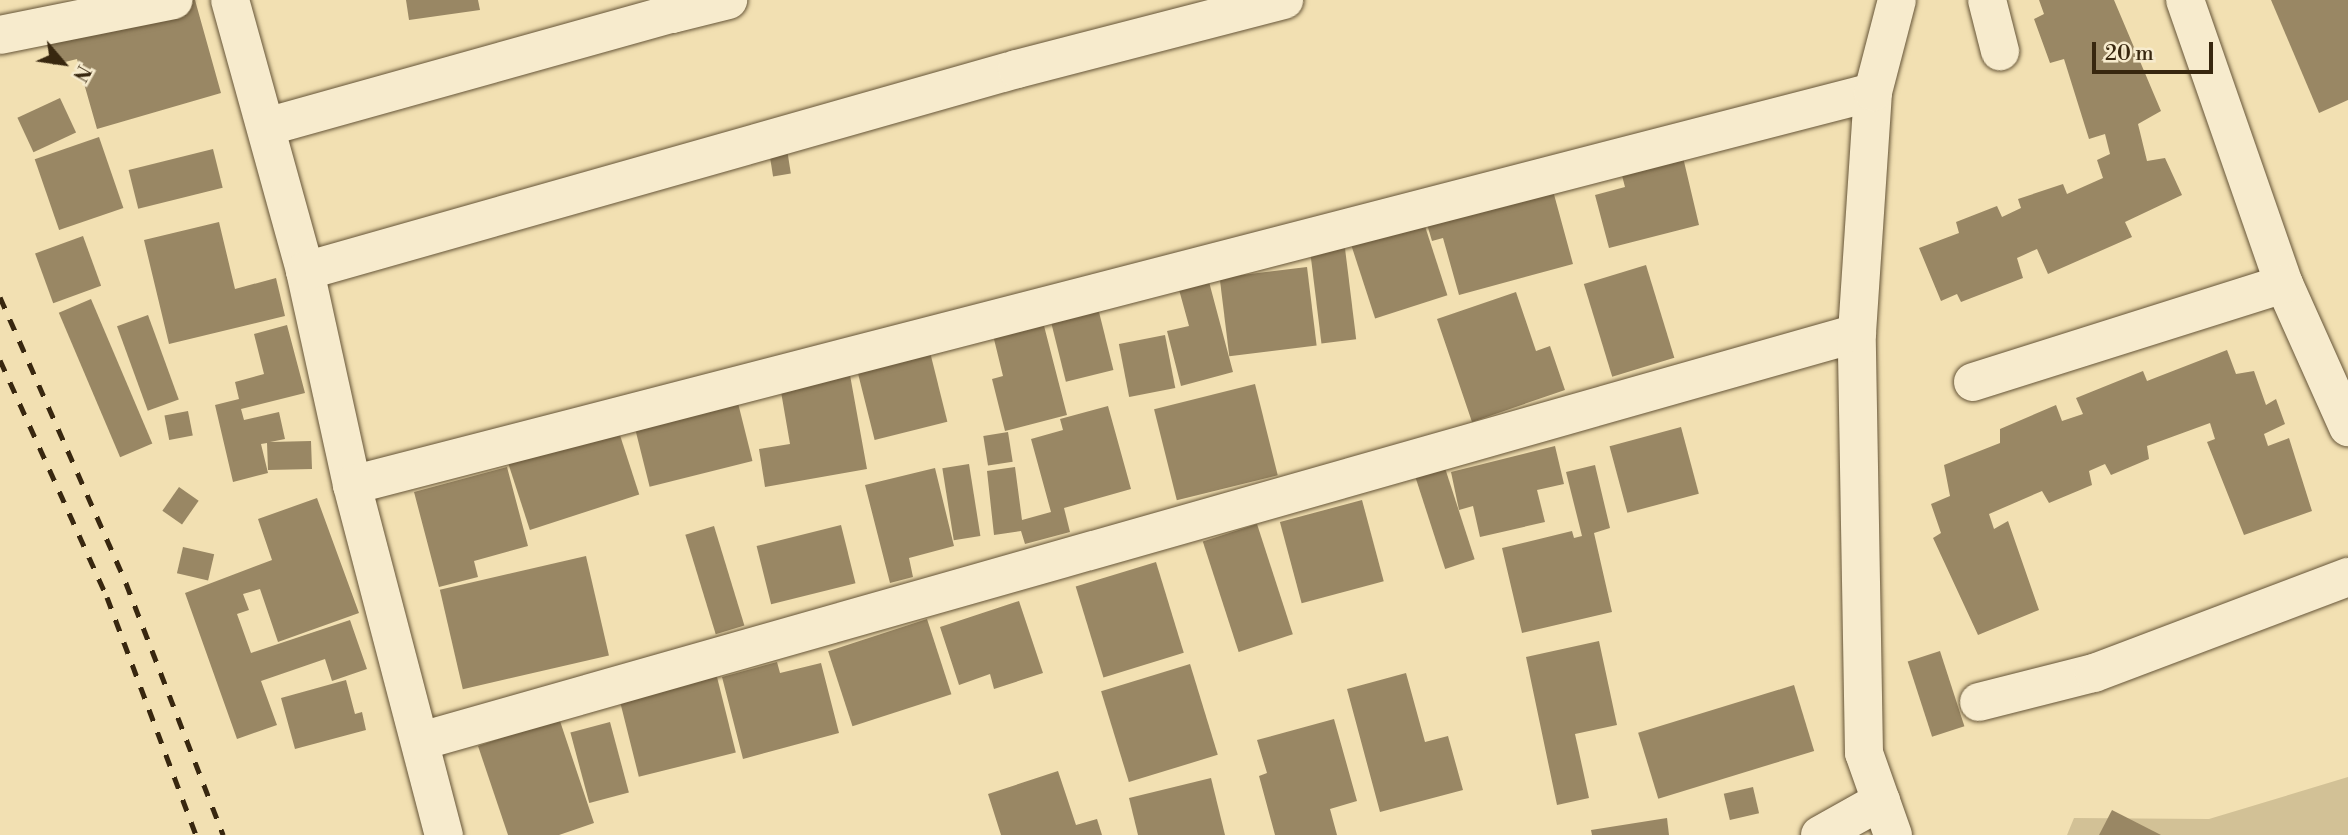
<!DOCTYPE html>
<html>
<head>
<meta charset="utf-8">
<style>
  body { margin:0 }
  #map { position:relative; width:2348px; height:835px; overflow:hidden; background:#f2e0b2; font-family:"Libre Bodoni",serif }
  div>[style] { position:absolute }
  [style*='--x'] { left:calc(var(--x)*1px); top:calc(var(--y)*1px); width:calc(var(--w)*1px); rotate:calc(var(--a)*1deg) }
  .green>* { inset:0; background:#d2c196 }
  .building>* { inset:0; background:#998764; transform-origin:0 0 }
  .roads { filter:drop-shadow(0 0 2px #665538) drop-shadow(0 0 2px #665538) }
  .minor>* { height:38px; margin:-19px; padding:0 19px; transform-origin:19px; border-radius:19px; background:#f7ebcd }
  .rail>* { height:5px; margin-top:-2.5px; transform-origin:0; background:repeating-linear-gradient(90deg,#38270f 0 12px,transparent 0 24px) }
  span { translate:-50% -50%; white-space:nowrap; text-align:center; line-height:1.15; -webkit-text-stroke:5px #f7ebcd; paint-order:stroke }
  .north { position:absolute; left:28px; top:28px; width:70px; height:70px; -webkit-text-stroke:5px #f7ebcd; paint-order:stroke; rotate:119deg; font-size:19px; font-weight:700; line-height:28px; text-align:center; color:#38270f }
  .north::after { content:''; display:block; margin:auto; width:24px; height:32px; background:#38270f; clip-path:polygon(50% 0,100% 100%,50% 72%,0 100%) }
  .scale { position:absolute; left:2092px; top:42px; width:121px; height:32px; box-sizing:border-box; border:4px solid #38270f; border-top:0; padding-left:9px; font-size:21px; line-height:24px; white-space:nowrap; color:#38270f; -webkit-text-stroke:5px #f7ebcd; paint-order:stroke }
</style>
</head>
<body>
<div id="map">
  <div class="green">
    <i style="clip-path:polygon(2348px 777px,2348px 835px,2067px 835px,2074px 818px,2209px 819px)"></i>
  </div>
  <div class="building">
    <i style="clip-path:polygon(85px 0,195px 0,221px 93px,97px 129px,77px 59px,53px 65px,38px 13px)"></i>
    <i style="clip-path:polygon(406px 0,478px 0,480px 10px,409px 20px)"></i>
    <i style="clip-path:polygon(2039px 0,2114px 0,2161px 111px,2138px 124px,2147px 161px,2165px 158px,2182px 195px,2125px 222px,2132px 237px,2048px 274px,2037px 249px,2017px 258px,2023px 278px,1961px 302px,1957px 294px,1941px 301px,1919px 248px,1959px 233px,1956px 222px,1997px 206px,2002px 217px,2021px 208px,2018px 199px,2063px 184px,2067px 194px,2103px 178px,2097px 160px,2110px 154px,2105px 134px,2089px 139px,2064px 59px,2050px 63px,2034px 19px,2044px 14px)"></i>
    <i style="clip-path:polygon(2271px 0,2348px 0,2348px 100px,2319px 113px)"></i>
    <i style="left:60px;top:98px;width:38px;height:47px;rotate:65deg"></i>
    <i style="left:99px;top:137px;width:75px;height:68px;rotate:71deg"></i>
    <i style="left:786px;top:143px;width:31px;height:18px;rotate:81deg"></i>
    <i style="left:213px;top:149px;width:40px;height:87px;rotate:76deg"></i>
    <i style="clip-path:polygon(1682px 153px,1699px 225px,1609px 248px,1595px 195px,1625px 187px,1620px 168px)"></i>
    <i style="clip-path:polygon(1552px 187px,1573px 264px,1459px 295px,1443px 238px,1432px 241px,1426px 221px)"></i>
    <i style="left:1423px;top:220px;width:79px;height:76px;rotate:72deg"></i>
    <i style="clip-path:polygon(219px 222px,235px 289px,276px 278px,285px 316px,169px 344px,144px 240px)"></i>
    <i style="left:83px;top:236px;width:53px;height:51px;rotate:70deg"></i>
    <i style="left:1344px;top:240px;width:100px;height:35px;rotate:83deg"></i>
    <i style="left:1646px;top:265px;width:97px;height:65px;rotate:73deg"></i>
    <i style="left:1307px;top:267px;width:79px;height:88px;rotate:83deg"></i>
    <i style="clip-path:polygon(1208px 278px,1233px 372px,1181px 386px,1167px 331px,1189px 326px,1178px 286px)"></i>
    <i style="clip-path:polygon(1516px 292px,1536px 351px,1550px 346px,1565px 390px,1472px 422px,1437px 319px)"></i>
    <i style="left:91px;top:299px;width:157px;height:35px;rotate:67deg"></i>
    <i style="left:1097px;top:304px;width:68px;height:49px;rotate:76deg"></i>
    <i style="left:148px;top:315px;width:90px;height:33px;rotate:70deg"></i>
    <i style="clip-path:polygon(1042px 318px,1067px 415px,1005px 431px,992px 379px,1003px 376px,992px 331px)"></i>
    <i style="clip-path:polygon(287px 325px,305px 393px,241px 409px,244px 420px,279px 412px,285px 439px,270px 442px,311px 441px,312px 469px,268px 470px,267px 443px,261px 444px,268px 473px,233px 482px,215px 405px,239px 399px,235px 382px,264px 374px,254px 334px)"></i>
    <i style="left:1165px;top:335px;width:54px;height:47px;rotate:79deg"></i>
    <i style="left:929px;top:348px;width:76px;height:75px;rotate:76deg"></i>
    <i style="clip-path:polygon(2227px 350px,2236px 374px,2254px 371px,2266px 405px,2276px 399px,2285px 424px,2264px 434px,2268px 446px,2289px 438px,2312px 511px,2244px 535px,2207px 442px,2215px 439px,2210px 423px,2147px 446px,2149px 459px,2111px 475px,2105px 464px,2089px 471px,2092px 485px,2049px 503px,2042px 491px,1989px 514px,1994px 529px,2008px 521px,2039px 610px,1978px 635px,1933px 538px,1941px 533px,1931px 504px,1950px 496px,1944px 465px,2000px 443px,2000px 429px,2056px 405px,2062px 421px,2083px 414px,2076px 398px,2143px 371px,2147px 381px)"></i>
    <i style="clip-path:polygon(850px 375px,867px 469px,765px 487px,759px 449px,790px 444px,780px 386px)"></i>
    <i style="left:1255px;top:384px;width:94px;height:104px;rotate:76deg"></i>
    <i style="left:737px;top:399px;width:64px;height:106px;rotate:76deg"></i>
    <i style="clip-path:polygon(1108px 406px,1131px 489px,1064px 508px,1070px 532px,1025px 544px,1021px 531px,994px 535px,987px 471px,1015px 467px,1022px 520px,1051px 512px,1031px 439px,1063px 430px,1060px 419px)"></i>
    <i style="left:188px;top:411px;width:25px;height:24px;rotate:79deg"></i>
    <i style="left:617px;top:426px;width:72px;height:115px;rotate:72deg"></i>
    <i style="left:1681px;top:427px;width:69px;height:74px;rotate:75deg"></i>
    <i style="left:1008px;top:432px;width:30px;height:25px;rotate:81deg"></i>
    <i style="clip-path:polygon(1555px 446px,1564px 484px,1537px 490px,1545px 522px,1480px 537px,1473px 506px,1459px 510px,1451px 472px)"></i>
    <i style="left:969px;top:464px;width:73px;height:27px;rotate:81deg"></i>
    <i style="clip-path:polygon(1595px 465px,1610px 528px,1594px 533px,1612px 612px,1522px 633px,1502px 548px,1572px 531px,1574px 538px,1582px 536px,1566px 472px)"></i>
    <i style="clip-path:polygon(507px 467px,528px 546px,474px 561px,478px 577px,439px 587px,414px 492px)"></i>
    <i style="clip-path:polygon(935px 468px,954px 546px,909px 558px,913px 577px,890px 583px,865px 485px)"></i>
    <i style="left:1445px;top:468px;width:96px;height:31px;rotate:72deg"></i>
    <i style="left:179px;top:487px;width:24px;height:29px;rotate:35deg"></i>
    <i style="clip-path:polygon(317px 498px,359px 613px,278px 642px,260px 589px,243px 594px,249px 610px,237px 614px,251px 653px,350px 620px,367px 669px,332px 681px,325px 659px,261px 681px,277px 725px,237px 739px,185px 593px,272px 560px,258px 519px)"></i>
    <i style="left:1362px;top:500px;width:84px;height:85px;rotate:75deg"></i>
    <i style="left:1257px;top:524px;width:116px;height:57px;rotate:72deg"></i>
    <i style="left:841px;top:525px;width:60px;height:87px;rotate:76deg"></i>
    <i style="left:714px;top:526px;width:104px;height:30px;rotate:73deg"></i>
    <i style="left:183px;top:547px;width:32px;height:27px;rotate:13deg"></i>
    <i style="left:586px;top:556px;width:102px;height:150px;rotate:77deg"></i>
    <i style="left:1156px;top:562px;width:95px;height:84px;rotate:73deg"></i>
    <i style="clip-path:polygon(1019px 601px,1043px 673px,994px 689px,990px 674px,959px 685px,940px 627px)"></i>
    <i style="left:927px;top:619px;width:79px;height:104px;rotate:72deg"></i>
    <i style="clip-path:polygon(1599px 641px,1617px 725px,1575px 734px,1589px 798px,1557px 805px,1526px 657px)"></i>
    <i style="left:1940px;top:651px;width:79px;height:34px;rotate:72deg"></i>
    <i style="clip-path:polygon(777px 662px,780px 673px,821px 663px,839px 733px,743px 759px,722px 677px)"></i>
    <i style="left:1190px;top:664px;width:95px;height:93px;rotate:73deg"></i>
    <i style="left:716px;top:673px;width:82px;height:100px;rotate:76deg"></i>
    <i style="clip-path:polygon(1406px 673px,1425px 742px,1448px 736px,1463px 790px,1380px 812px,1347px 689px)"></i>
    <i style="clip-path:polygon(346px 680px,355px 714px,362px 712px,366px 730px,295px 749px,281px 698px)"></i>
    <i style="left:1794px;top:685px;width:69px;height:163px;rotate:73deg"></i>
    <i style="clip-path:polygon(559px 718px,594px 823px,559px 835px,508px 835px,478px 746px)"></i>
    <i style="clip-path:polygon(1334px 719px,1357px 801px,1330px 809px,1337px 835px,1275px 835px,1259px 776px,1267px 773px,1257px 740px)"></i>
    <i style="left:610px;top:722px;width:73px;height:41px;rotate:75deg"></i>
    <i style="clip-path:polygon(1058px 771px,1076px 825px,1097px 819px,1102px 835px,1001px 835px,988px 794px)"></i>
    <i style="clip-path:polygon(1211px 778px,1225px 835px,1138px 835px,1129px 798px)"></i>
    <i style="left:1753px;top:787px;width:27px;height:30px;rotate:77deg"></i>
    <i style="clip-path:polygon(2112px 810px,2161px 835px,2099px 835px)"></i>
    <i style="clip-path:polygon(1667px 818px,1669px 835px,1592px 835px,1591px 830px)"></i>
  </div>
  <div class="roads">
    <div class="minor">
      <i style="--x:230;--y:0;--w:281;--a:74.5"></i>
      <i style="--x:305;--y:271;--w:219;--a:77.6"></i>
      <i style="--x:352;--y:485;--w:362;--a:75.3"></i>
      <i style="--x:674;--y:0;--w:14;--a:98"></i>
      <i style="--x:672;--y:14;--w:58;--a:-14"></i>
      <i style="--x:1987;--y:0;--w:53;--a:75.7"></i>
      <i style="--x:2185;--y:0;--w:301;--a:70.8"></i>
      <i style="--x:2284;--y:284;--w:157;--a:65.9"></i>
      <i style="--x:0;--y:35;--w:177;--a:-11.4"></i>
      <i style="--x:266;--y:127;--w:421;--a:-15.6"></i>
      <i style="--x:305;--y:271;--w:740;--a:-15.84"></i>
      <i style="--x:1017;--y:69;--w:276;--a:-14.5"></i>
      <i style="--x:1973;--y:382;--w:326;--a:-17.5"></i>
      <i style="--x:352;--y:485;--w:1571;--a:-14.49"></i>
      <i style="--x:1979;--y:702;--w:119;--a:-14.2"></i>
      <i style="--x:2094;--y:673;--w:272;--a:-20.7"></i>
      <i style="--x:421;--y:741;--w:1493;--a:-15.86"></i>
      <i style="--x:1820;--y:835;--w:70;--a:-29.1"></i>
      <i style="--x:1893;--y:835;--w:87;--a:-109.5"></i>
      <i style="--x:1864;--y:753;--w:420;--a:-91"></i>
      <i style="--x:1857;--y:333;--w:242;--a:-86.2"></i>
      <i style="--x:1873;--y:92;--w:95;--a:-75.4"></i>
    </div>
  </div>
  <div class="rail">
    <i style="--x:0;--y:297;--w:313;--a:66.2"></i>
    <i style="--x:126;--y:583;--w:270;--a:68.9"></i>
    <i style="--x:0;--y:360;--w:260;--a:65.7"></i>
    <i style="--x:107;--y:597;--w:254;--a:69.5"></i>
  </div>
  <div class="north">N</div>
  <div class="scale">20 m</div>
</div>
</body>
</html>
